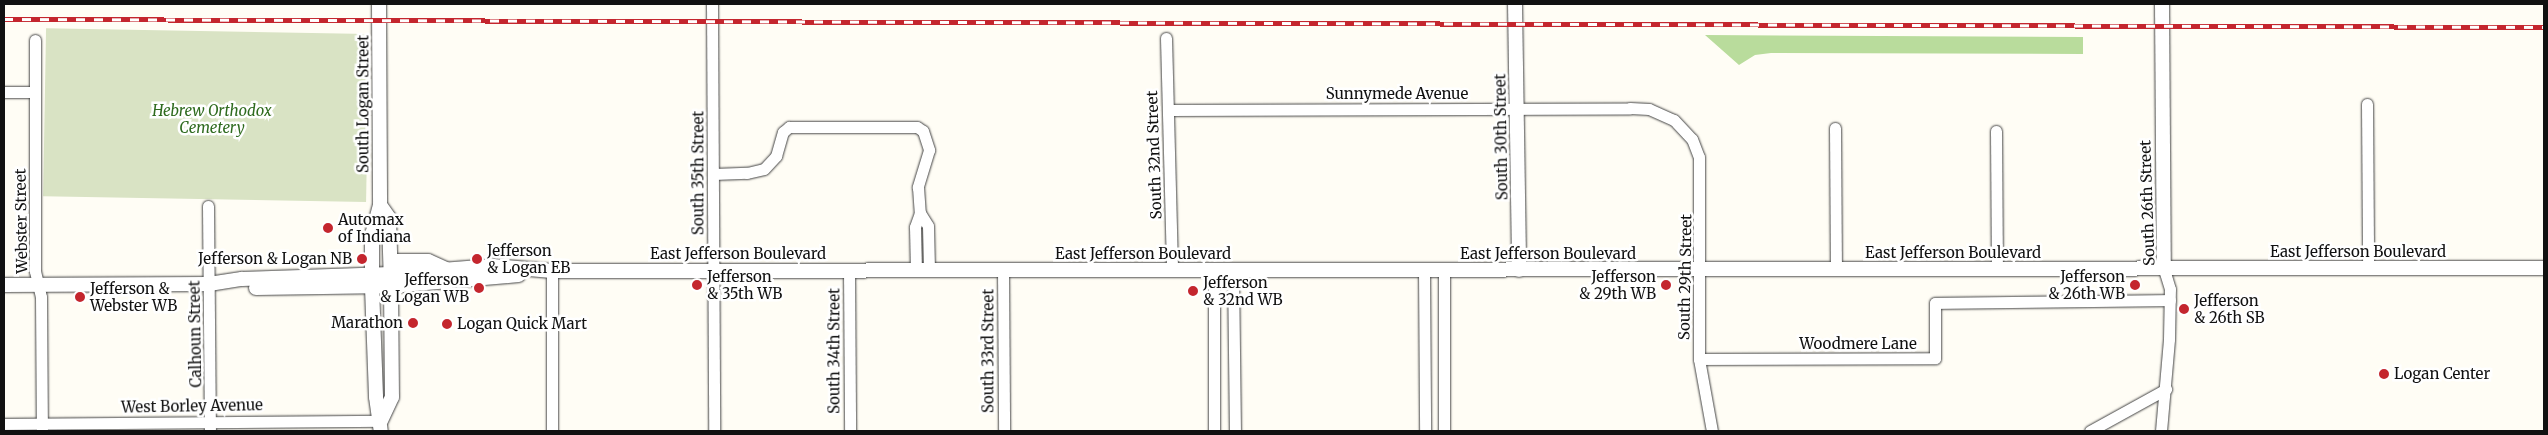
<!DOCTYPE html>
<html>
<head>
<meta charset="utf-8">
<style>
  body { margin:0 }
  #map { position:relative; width:2548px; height:435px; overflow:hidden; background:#fffdf5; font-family:Merriweather,serif }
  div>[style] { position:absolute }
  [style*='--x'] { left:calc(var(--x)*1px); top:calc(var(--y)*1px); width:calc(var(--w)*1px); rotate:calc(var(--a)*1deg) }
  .forest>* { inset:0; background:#b9dc9c }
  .cemetery>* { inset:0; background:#d9e3c4; transform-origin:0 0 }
  .roads { filter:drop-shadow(0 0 1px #444) drop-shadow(0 0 1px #444) }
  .minor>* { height:11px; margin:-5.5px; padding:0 5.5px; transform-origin:5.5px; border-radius:5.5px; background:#fff }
  .tertiary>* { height:14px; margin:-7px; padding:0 7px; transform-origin:7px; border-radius:7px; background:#fff }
  .rail>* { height:5px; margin-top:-2.5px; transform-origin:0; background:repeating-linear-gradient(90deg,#fff 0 9px,#c4262e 0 18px); box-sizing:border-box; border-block:1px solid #c4262e }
  .dots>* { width:14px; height:14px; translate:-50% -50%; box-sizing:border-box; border:2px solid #fff; border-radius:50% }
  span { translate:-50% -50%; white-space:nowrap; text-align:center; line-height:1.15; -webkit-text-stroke:5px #fff; paint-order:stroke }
  .street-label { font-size:15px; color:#111 }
  .park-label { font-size:15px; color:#2f6b1f; font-style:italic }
  .poi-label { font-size:15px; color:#111 }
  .left { translate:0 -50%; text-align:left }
  .right { translate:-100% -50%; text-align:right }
  .frame { position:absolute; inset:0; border:5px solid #111; pointer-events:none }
</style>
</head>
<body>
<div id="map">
  <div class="forest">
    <i style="clip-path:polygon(1705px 35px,2083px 37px,2083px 54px,1771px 53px,1755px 55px,1739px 65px)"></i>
  </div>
  <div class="cemetery">
    <i style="left:369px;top:34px;width:168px;height:323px;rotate:91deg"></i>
  </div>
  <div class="roads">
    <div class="minor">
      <i style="--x:712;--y:4;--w:427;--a:89.7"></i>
      <i style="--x:1166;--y:38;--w:232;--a:88.5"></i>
      <i style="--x:35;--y:40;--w:231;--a:90"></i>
      <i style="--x:35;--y:271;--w:27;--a:77"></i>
      <i style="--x:41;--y:297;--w:134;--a:89.6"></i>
      <i style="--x:4;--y:92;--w:31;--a:0"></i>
      <i style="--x:2367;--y:104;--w:163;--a:89.6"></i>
      <i style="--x:1168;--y:110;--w:462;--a:-0.2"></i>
      <i style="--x:1630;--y:108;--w:19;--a:3"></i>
      <i style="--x:1649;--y:109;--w:27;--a:24"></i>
      <i style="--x:1674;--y:120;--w:26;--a:47"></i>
      <i style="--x:1692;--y:139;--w:19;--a:69"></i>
      <i style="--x:1699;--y:157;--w:202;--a:90"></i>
      <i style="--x:1699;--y:359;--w:73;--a:79.8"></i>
      <i style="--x:1835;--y:128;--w:141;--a:89.6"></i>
      <i style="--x:1996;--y:131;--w:138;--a:89.6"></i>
      <i style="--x:713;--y:174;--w:34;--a:-2"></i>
      <i style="--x:747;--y:173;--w:17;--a:-13"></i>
      <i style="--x:764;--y:169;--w:18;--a:-47"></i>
      <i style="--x:776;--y:156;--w:25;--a:-74"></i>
      <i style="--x:783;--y:132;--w:8;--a:-40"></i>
      <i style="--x:789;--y:127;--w:128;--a:0"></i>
      <i style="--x:917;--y:127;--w:7;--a:34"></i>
      <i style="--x:923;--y:131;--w:20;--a:72"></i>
      <i style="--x:929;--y:150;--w:39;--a:107"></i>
      <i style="--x:918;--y:187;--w:26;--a:86"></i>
      <i style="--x:920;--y:213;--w:15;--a:110"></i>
      <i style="--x:915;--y:227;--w:43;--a:88.7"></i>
      <i style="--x:208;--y:206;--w:225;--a:89.5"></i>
      <i style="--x:920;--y:213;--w:15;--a:58"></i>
      <i style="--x:928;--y:226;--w:44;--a:88.7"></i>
      <i style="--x:849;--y:270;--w:161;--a:89.6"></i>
      <i style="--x:1003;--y:270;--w:161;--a:89.6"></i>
      <i style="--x:1214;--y:270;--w:161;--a:90"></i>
      <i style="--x:1233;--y:270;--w:161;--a:89.3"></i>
      <i style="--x:1424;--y:270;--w:161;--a:89.6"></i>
      <i style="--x:1699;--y:359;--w:236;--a:-0.2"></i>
      <i style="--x:1935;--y:358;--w:55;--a:-90"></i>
      <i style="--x:1935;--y:303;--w:235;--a:-0.7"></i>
      <i style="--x:4;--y:424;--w:377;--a:-0.5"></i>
      <i style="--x:552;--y:431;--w:160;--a:-90"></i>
      <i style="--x:1444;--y:431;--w:161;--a:-90"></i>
      <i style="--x:2090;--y:431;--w:87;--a:-28.9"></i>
      <i style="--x:2161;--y:431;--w:92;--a:-85"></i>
      <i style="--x:2169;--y:339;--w:50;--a:-88.9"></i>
      <i style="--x:2170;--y:289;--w:21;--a:-107"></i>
    </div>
    <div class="tertiary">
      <i style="--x:379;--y:4;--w:201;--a:89.7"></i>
      <i style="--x:380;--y:205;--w:30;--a:105"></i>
      <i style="--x:372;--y:234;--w:53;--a:90"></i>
      <i style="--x:372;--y:287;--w:110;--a:87.9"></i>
      <i style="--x:376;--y:397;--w:34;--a:82"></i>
      <i style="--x:1515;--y:4;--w:266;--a:89.1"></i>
      <i style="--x:2162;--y:4;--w:265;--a:89.6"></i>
      <i style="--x:380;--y:205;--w:16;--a:55"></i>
      <i style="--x:389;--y:218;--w:68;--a:88.3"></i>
      <i style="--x:391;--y:286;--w:111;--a:89.5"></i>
      <i style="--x:392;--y:397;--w:26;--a:115"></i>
      <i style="--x:391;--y:261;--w:37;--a:0"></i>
      <i style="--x:428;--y:261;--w:20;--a:24"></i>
      <i style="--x:4;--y:285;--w:205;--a:-0.3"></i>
      <i style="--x:209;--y:284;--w:33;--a:-9"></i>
      <i style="--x:242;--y:279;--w:149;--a:-1.9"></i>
      <i style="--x:391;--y:274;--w:102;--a:-4.5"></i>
      <i style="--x:493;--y:266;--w:59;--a:4.8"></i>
      <i style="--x:552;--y:271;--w:1992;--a:-0.09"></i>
      <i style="--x:256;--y:288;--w:135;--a:-0.8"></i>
      <i style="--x:391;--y:286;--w:128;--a:-4.9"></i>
    </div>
  </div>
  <div class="rail">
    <i style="--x:4;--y:19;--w:2540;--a:0.18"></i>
  </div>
  <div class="dots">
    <i style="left:328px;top:228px;background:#c4262e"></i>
    <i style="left:362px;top:259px;background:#c4262e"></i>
    <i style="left:477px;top:259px;background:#c4262e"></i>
    <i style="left:697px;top:285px;background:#c4262e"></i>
    <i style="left:1666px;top:285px;background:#c4262e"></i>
    <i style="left:2135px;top:285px;background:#c4262e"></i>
    <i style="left:479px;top:288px;background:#c4262e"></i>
    <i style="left:1193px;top:291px;background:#c4262e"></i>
    <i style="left:80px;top:297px;background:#c4262e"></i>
    <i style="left:2184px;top:309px;background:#c4262e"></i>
    <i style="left:413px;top:323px;background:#c4262e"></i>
    <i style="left:447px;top:324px;background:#c4262e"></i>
    <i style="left:2384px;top:374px;background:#c4262e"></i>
  </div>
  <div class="street-label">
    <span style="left:1397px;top:94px">Sunnymede Avenue</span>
    <span style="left:363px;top:104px;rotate:-90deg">South Logan Street</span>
    <span style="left:1501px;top:137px;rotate:-91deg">South 30th Street</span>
    <span style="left:1154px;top:155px;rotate:-92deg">South 32nd Street</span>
    <span style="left:698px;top:173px;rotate:-90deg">South 35th Street</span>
    <span style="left:2147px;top:203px;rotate:-92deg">South 26th Street</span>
    <span style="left:21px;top:221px;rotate:-91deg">Webster Street</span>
    <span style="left:2358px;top:252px">East Jefferson Boulevard</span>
    <span style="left:1953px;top:253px">East Jefferson Boulevard</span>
    <span style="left:738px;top:254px">East Jefferson Boulevard</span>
    <span style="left:1143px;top:254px">East Jefferson Boulevard</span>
    <span style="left:1548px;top:254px">East Jefferson Boulevard</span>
    <span style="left:1685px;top:277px;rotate:-89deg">South 29th Street</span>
    <span style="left:195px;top:334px;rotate:-91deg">Calhoun Street</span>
    <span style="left:1858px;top:344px">Woodmere Lane</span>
    <span style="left:834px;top:351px;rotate:-90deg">South 34th Street</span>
    <span style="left:988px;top:351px;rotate:-90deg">South 33rd Street</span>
    <span style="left:192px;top:406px;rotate:-1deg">West Borley Avenue</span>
  </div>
  <div class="park-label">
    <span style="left:212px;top:119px">Hebrew Orthodox<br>Cemetery</span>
  </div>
  <div class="poi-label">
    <span class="left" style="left:338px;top:228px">Automax<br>of Indiana</span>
    <span class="left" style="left:487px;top:259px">Jefferson<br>&amp; Logan EB</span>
    <span class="right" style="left:352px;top:259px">Jefferson &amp; Logan NB</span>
    <span class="left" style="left:707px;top:285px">Jefferson<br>&amp; 35th WB</span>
    <span class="right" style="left:1656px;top:285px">Jefferson<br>&amp; 29th WB</span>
    <span class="right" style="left:2125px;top:285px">Jefferson<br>&amp; 26th WB</span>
    <span class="right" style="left:469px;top:288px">Jefferson<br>&amp; Logan WB</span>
    <span class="left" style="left:1203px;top:291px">Jefferson<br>&amp; 32nd WB</span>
    <span class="left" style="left:90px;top:297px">Jefferson &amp;<br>Webster WB</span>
    <span class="left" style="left:2194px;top:309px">Jefferson<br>&amp; 26th SB</span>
    <span class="right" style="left:403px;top:323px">Marathon</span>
    <span class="left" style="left:457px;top:324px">Logan Quick Mart</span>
    <span class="left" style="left:2394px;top:374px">Logan Center</span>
  </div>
  <div class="frame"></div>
</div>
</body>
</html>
